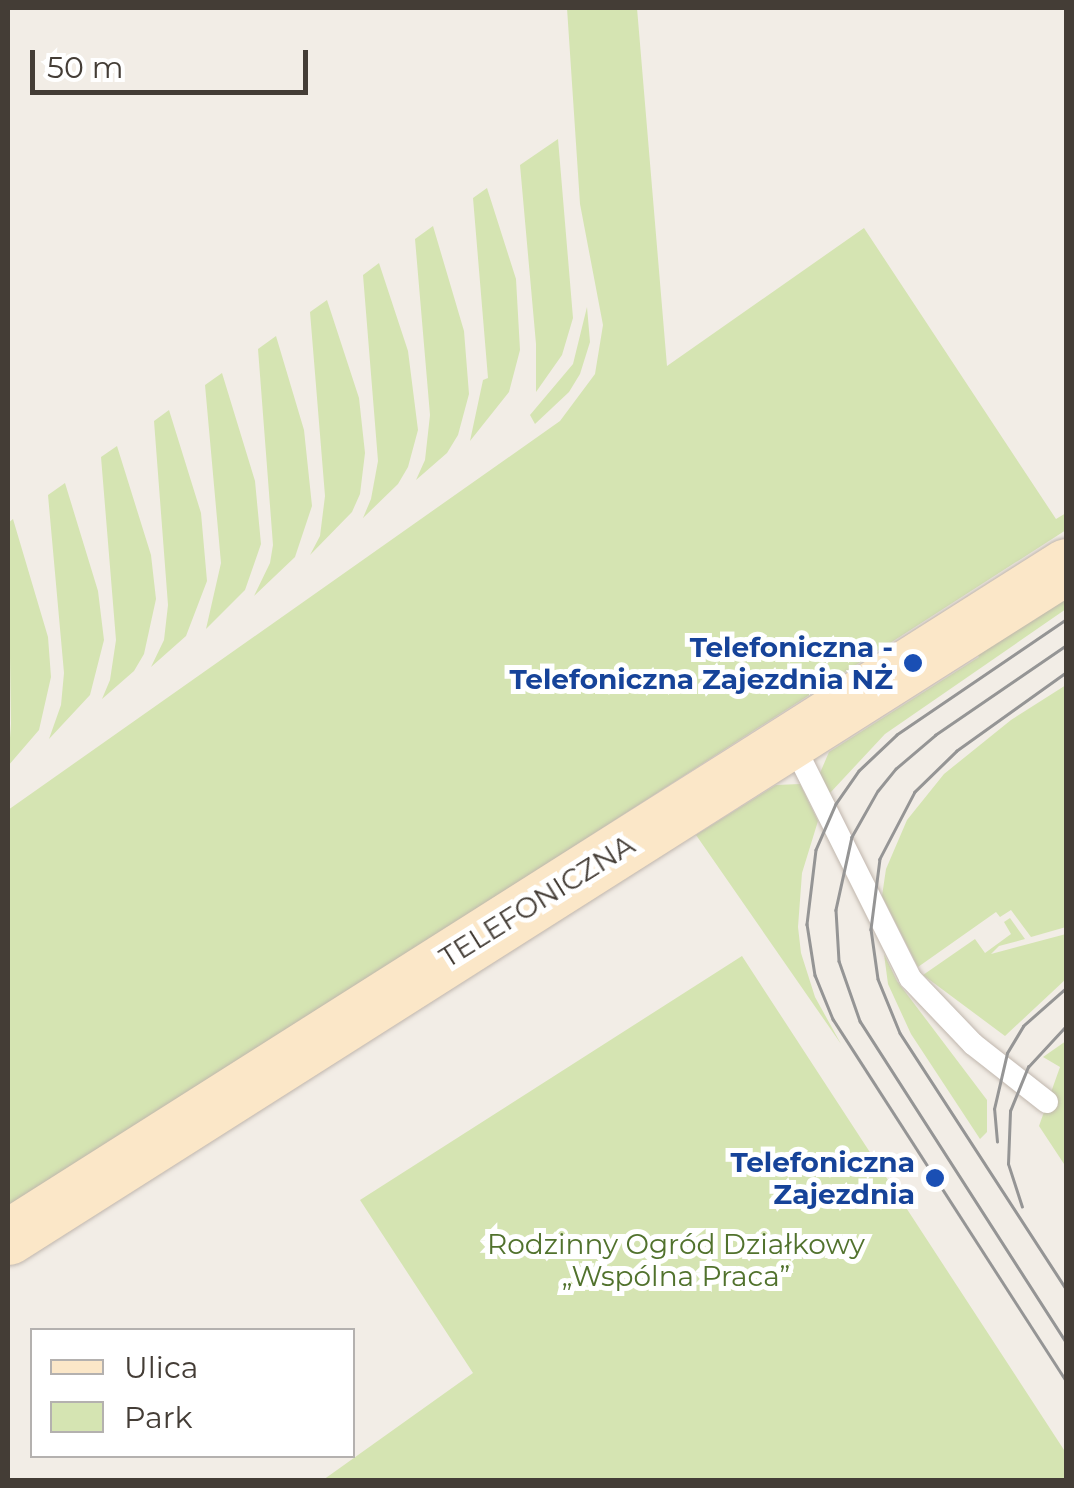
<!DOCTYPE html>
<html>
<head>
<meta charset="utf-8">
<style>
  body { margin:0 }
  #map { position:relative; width:1074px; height:1488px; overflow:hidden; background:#f2ede6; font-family:Montserrat,sans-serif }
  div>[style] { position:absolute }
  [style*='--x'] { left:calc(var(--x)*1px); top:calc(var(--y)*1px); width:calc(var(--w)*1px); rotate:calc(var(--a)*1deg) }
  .green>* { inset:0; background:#d5e4b2 }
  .roads { filter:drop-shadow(0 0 2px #c0b6ad) drop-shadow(0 0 2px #c0b6ad) }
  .lane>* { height:22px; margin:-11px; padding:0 11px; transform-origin:11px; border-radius:11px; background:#fff }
  .secondary>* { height:55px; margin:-27.5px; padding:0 27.5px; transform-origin:27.5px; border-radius:27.5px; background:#fbe7c8 }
  .tram>* { height:2.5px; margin:-1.25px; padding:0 1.25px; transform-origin:1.25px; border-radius:1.25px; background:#959595 }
  .dots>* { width:28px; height:28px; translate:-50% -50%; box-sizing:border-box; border:5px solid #fff; border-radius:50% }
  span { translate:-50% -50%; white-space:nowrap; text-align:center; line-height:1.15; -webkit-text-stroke:10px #fff; paint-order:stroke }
  .transit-label { font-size:28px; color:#164399; font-weight:700 }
  .right { translate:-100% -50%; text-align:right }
  .street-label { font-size:28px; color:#443d36 }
  .park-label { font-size:28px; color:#51722d }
  .frame { position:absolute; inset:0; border:10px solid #443d36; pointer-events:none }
  .legend { position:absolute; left:30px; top:1328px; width:325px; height:130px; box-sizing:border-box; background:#fff; border:2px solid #b4b1af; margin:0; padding:12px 18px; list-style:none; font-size:30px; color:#443d36 }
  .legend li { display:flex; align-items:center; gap:20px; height:50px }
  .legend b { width:50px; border:2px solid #b4b1af }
  .scale { position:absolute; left:30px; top:50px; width:278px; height:45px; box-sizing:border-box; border:5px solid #443d36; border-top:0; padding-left:12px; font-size:30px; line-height:35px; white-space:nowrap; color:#443d36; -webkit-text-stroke:8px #fff; paint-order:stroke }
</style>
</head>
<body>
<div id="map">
  <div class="green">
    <i style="clip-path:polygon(567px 8px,637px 8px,667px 366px,864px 228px,1056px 519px,1066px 513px,1066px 530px,8px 1210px,8px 810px,560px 421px,595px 374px,603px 325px,580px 204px)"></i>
    <i style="clip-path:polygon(558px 139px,573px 318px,562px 355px,536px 392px,536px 344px,520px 165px)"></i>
    <i style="clip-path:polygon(487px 188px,516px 279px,520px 350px,509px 392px,470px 441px,483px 380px,488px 378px,473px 198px)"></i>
    <i style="clip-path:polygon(433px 226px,464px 331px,469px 394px,458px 435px,447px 453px,416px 480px,425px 460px,430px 415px,415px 239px)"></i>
    <i style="clip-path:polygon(379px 263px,408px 351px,418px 430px,408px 467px,398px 484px,363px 518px,371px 499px,378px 461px,363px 275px)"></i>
    <i style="clip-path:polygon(327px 300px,359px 398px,365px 453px,360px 494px,352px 512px,310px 555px,320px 536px,325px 496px,310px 312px)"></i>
    <i style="clip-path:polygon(587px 307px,590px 342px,580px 374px,569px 392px,535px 424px,530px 415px,573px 364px)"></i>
    <i style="clip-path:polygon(276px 336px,304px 430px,312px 506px,295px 557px,254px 596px,270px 563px,273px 545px,258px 349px)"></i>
    <i style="clip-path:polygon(222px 373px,255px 481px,261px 544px,245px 590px,206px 629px,221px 563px,205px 385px)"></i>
    <i style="clip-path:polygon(169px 410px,201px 513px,207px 581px,186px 636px,151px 667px,164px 640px,168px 605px,154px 421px)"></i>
    <i style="clip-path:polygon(117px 446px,151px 555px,156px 599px,144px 654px,134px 671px,102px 699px,110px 680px,116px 640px,101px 457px)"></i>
    <i style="clip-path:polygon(65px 483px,98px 591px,104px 640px,90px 695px,49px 739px,61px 705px,64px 673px,48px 495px)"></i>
    <i style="clip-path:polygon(13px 519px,48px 637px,51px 677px,39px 730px,8px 766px,11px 724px,8px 523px)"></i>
    <i style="clip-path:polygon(1066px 587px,1066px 609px,885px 734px,830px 793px,820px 773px,829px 752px,979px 657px,973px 646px)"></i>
    <i style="clip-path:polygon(1066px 685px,1066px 927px,1031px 937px,1011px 910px,1000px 917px,996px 912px,918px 967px,882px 896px,886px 869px,907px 820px,944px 774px,1011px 720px)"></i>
    <i style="clip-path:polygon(800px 784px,818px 821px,802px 873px,798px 927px,801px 953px,815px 997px,841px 1044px,696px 835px,776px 785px)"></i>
    <i style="clip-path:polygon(1010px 918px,1025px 939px,999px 946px,991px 954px,1066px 934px,1066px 979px,1005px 1036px,923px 975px,975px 939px,985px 953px,1011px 934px,1004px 922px)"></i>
    <i style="clip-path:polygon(884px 954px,897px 981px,987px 1100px,987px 1132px,980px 1139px,911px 1034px,888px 984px)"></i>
    <i style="clip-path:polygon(742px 956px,1066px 1453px,1066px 1480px,323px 1480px,473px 1373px,360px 1200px)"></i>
    <i style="clip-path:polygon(1066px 1041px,1066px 1167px,1039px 1126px,1060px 1067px,1043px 1057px)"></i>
  </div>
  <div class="roads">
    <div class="lane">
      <i style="--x:791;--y:740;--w:266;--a:63.4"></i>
      <i style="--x:910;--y:978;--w:91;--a:46.3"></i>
      <i style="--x:973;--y:1044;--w:94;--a:38.1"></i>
    </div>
    <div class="secondary">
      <i style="--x:8;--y:1237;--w:1253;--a:-32.38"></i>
    </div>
  </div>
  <div class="tram">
    <i style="--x:1066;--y:620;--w:204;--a:145.8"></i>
    <i style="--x:897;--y:735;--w:52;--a:136.5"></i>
    <i style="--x:859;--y:771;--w:40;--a:124.9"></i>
    <i style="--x:836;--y:804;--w:50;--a:113.5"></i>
    <i style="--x:816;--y:850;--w:75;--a:96.9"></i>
    <i style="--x:807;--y:924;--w:52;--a:81.1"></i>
    <i style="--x:815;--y:975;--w:48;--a:67.8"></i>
    <i style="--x:833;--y:1019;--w:430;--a:57.2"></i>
    <i style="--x:1066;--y:646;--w:158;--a:145.6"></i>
    <i style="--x:936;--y:735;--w:52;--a:139.6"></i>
    <i style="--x:896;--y:769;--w:28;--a:129"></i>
    <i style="--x:878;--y:791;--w:53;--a:119.5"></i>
    <i style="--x:852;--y:837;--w:75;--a:102.4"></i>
    <i style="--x:836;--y:910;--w:51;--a:86.6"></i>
    <i style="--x:839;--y:961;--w:64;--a:70.7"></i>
    <i style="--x:860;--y:1021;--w:381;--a:57.3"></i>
    <i style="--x:1066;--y:673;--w:134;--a:144.4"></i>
    <i style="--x:957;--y:751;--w:59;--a:135.7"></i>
    <i style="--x:915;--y:792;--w:76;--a:117.6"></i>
    <i style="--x:880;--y:859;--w:71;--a:97.3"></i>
    <i style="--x:871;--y:929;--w:50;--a:82"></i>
    <i style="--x:878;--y:979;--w:58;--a:67.8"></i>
    <i style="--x:900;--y:1033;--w:305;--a:57"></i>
    <i style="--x:997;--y:1142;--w:33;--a:-95"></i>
    <i style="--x:994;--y:1109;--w:57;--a:-76.9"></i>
    <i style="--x:1007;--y:1053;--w:31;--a:-59"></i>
    <i style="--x:1023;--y:1026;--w:57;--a:-41.5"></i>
    <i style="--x:1022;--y:1207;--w:45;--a:-108"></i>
    <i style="--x:1008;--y:1164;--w:53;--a:-87.8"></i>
    <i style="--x:1010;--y:1111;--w:48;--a:-67.8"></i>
    <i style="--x:1028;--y:1067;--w:56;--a:-47.2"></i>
  </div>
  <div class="dots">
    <i style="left:913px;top:663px;background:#1a4fb4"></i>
    <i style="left:935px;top:1178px;background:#1a4fb4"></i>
  </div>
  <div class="transit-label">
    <span class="right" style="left:893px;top:663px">Telefoniczna -<br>Telefoniczna Zajezdnia NŻ</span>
    <span class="right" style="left:915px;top:1178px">Telefoniczna<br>Zajezdnia</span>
  </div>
  <div class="street-label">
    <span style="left:537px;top:901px;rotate:-32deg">TELEFONICZNA</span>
  </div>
  <div class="park-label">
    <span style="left:676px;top:1260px">Rodzinny Ogród Działkowy<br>„Wspólna Praca”</span>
  </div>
  <div class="frame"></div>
  <ul class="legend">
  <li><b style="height:12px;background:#fbe7c8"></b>Ulica</li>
  <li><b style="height:28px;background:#d5e4b2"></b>Park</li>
  </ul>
  <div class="scale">50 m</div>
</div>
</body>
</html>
